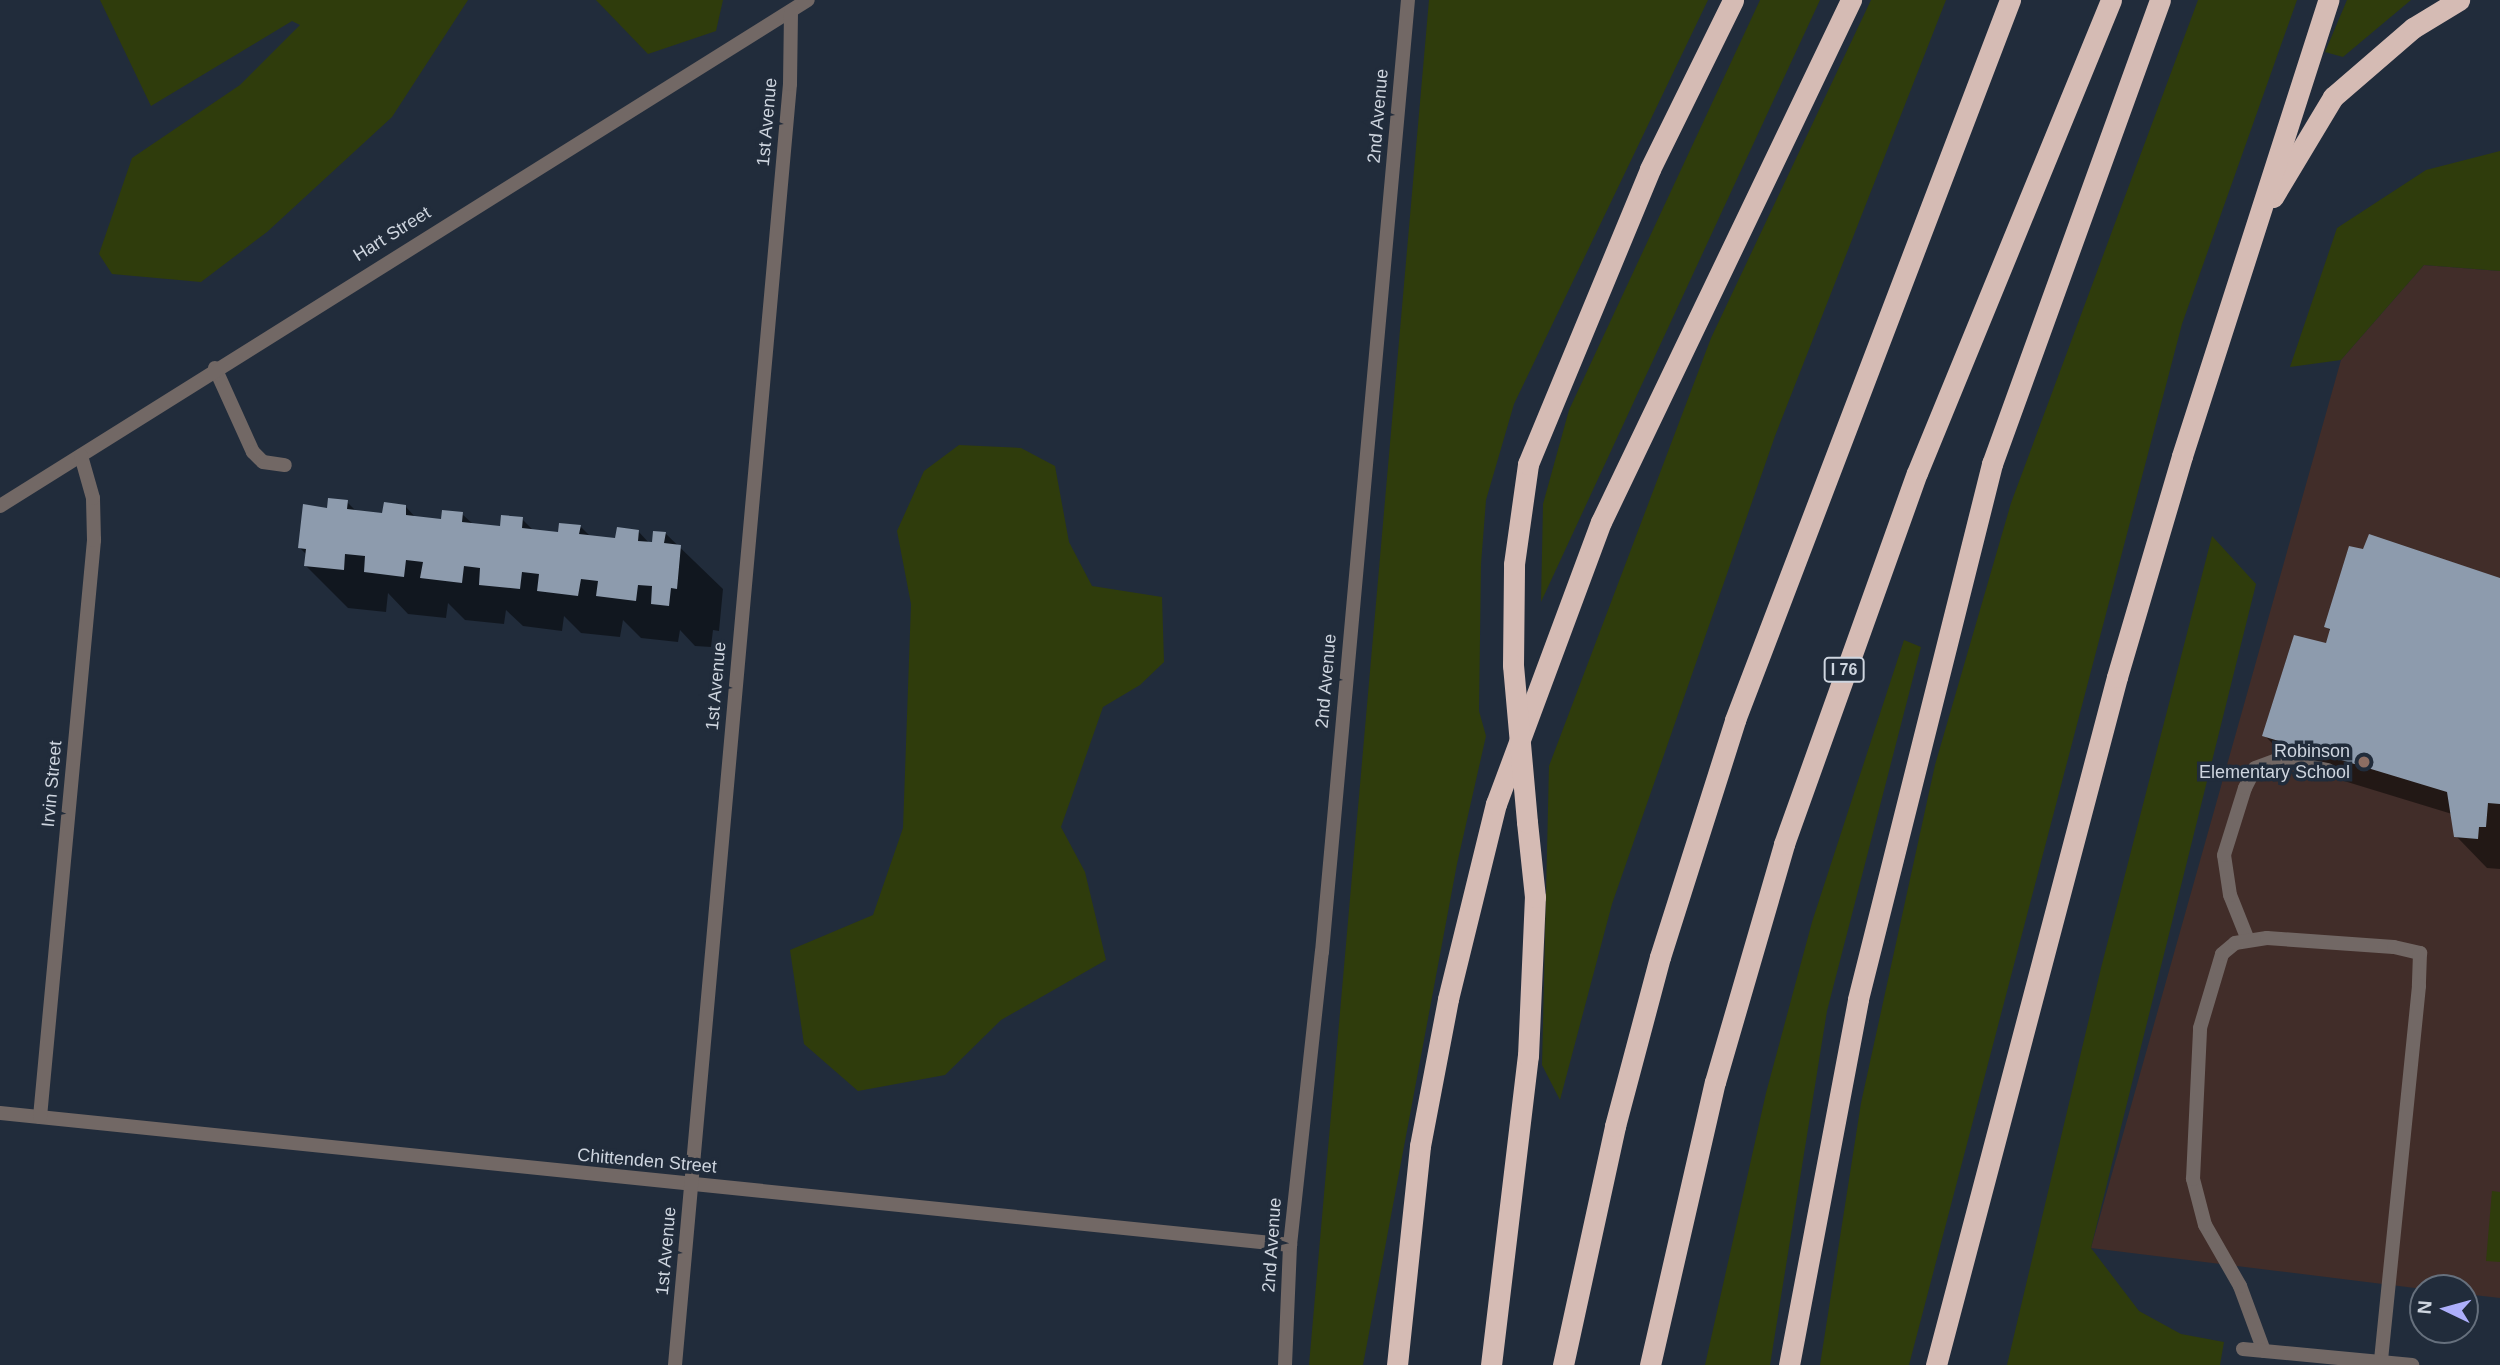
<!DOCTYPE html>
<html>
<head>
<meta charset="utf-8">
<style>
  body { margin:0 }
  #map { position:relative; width:2500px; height:1365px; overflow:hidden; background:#212c3b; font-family:Arial,sans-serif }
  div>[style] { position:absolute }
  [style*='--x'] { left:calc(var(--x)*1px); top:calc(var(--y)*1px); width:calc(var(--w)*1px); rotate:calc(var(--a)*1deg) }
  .education>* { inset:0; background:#412d29 }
  .green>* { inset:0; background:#2f3c0c }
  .shadow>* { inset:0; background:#0007 }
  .building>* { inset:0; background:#8d9bad }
  .service>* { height:14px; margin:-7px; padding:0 7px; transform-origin:7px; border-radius:7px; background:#726865 }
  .minor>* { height:14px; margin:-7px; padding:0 7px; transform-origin:7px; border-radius:7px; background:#726865 }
  .motorway>* { height:21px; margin:-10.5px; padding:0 10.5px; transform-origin:10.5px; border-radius:10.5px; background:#d5bbb4 }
  .motorway-bridge>* { height:21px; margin:-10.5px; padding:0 10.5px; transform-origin:10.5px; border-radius:10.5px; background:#d5bbb4 }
  .dots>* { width:19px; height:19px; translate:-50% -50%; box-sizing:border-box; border:4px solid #212c3b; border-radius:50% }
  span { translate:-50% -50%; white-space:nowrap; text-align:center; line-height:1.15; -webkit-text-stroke:7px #212c3b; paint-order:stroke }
  .shield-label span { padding:2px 5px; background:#212c3b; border:2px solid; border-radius:5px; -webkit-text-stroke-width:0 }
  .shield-label { font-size:16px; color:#ced5df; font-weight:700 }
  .street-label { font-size:18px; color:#ced5df }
  .poi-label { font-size:18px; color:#ced5df }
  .right { translate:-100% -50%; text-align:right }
  .north { position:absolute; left:2409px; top:1274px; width:70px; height:70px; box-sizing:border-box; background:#212c3b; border:2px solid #66707d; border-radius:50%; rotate:275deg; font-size:19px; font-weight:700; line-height:28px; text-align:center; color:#ced5df }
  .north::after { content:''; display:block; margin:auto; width:24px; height:32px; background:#adaffb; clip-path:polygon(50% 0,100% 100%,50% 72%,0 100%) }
</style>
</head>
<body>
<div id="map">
  <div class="education">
    <i style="clip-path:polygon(2424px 265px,2500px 271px,2500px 1298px,2465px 1294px,2465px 1288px,2423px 1289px,2091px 1248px,2341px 360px)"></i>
  </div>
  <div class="green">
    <i style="clip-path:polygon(100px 0,468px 0,392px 117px,267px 232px,201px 282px,112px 274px,99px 254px,132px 158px,240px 85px,300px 25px,292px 21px,151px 106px)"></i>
    <i style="clip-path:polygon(596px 0,723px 0,716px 31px,648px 54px)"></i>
    <i style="clip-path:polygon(1429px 0,1708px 0,1514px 404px,1486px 500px,1481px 564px,1479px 711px,1486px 736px,1457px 864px,1363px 1365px,1309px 1365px)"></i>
    <i style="clip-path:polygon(1760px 0,1820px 0,1541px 602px,1543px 504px,1569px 410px)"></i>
    <i style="clip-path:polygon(1871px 0,1946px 0,1775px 436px,1612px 904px,1560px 1100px,1542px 1065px,1549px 766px,1711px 338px)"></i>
    <i style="clip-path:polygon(2198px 0,2297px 0,2182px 324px,1909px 1365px,1820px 1365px,1861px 1103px,1935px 765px,2011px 503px)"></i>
    <i style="clip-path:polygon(2347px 0,2411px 0,2343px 57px,2325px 52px)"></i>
    <i style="clip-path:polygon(2500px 151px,2500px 271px,2424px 265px,2341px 360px,2290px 367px,2337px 228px,2426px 170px)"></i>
    <i style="clip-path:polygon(959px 445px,1021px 448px,1055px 466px,1069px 542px,1092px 586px,1162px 597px,1164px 662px,1140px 685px,1103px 707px,1061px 827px,1085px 872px,1106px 960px,1001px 1020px,945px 1075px,858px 1091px,804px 1044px,790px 950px,873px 915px,903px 828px,911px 604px,897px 531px,924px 471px)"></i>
    <i style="clip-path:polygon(2212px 536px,2256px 584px,2091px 1248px,2139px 1311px,2181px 1334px,2224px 1342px,2220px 1365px,2007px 1365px,2101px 968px)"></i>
    <i style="clip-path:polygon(1904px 640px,1921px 647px,1827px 1011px,1770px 1365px,1705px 1365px,1766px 1093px,1812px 922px)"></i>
    <i style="clip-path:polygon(2492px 1191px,2500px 1192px,2500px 1262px,2486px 1261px)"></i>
  </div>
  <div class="shadow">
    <i style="clip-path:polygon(347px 502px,357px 512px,383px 515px,406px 507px,417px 519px,442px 521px,462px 514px,474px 525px,501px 528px,522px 519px,534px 531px,559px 534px,580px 526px,591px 537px,617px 540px,638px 531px,650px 544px,665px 533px,723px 589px,719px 631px,713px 630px,711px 647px,695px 646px,680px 630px,678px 642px,641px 638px,623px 620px,620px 637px,581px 633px,564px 616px,562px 631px,523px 626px,506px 610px,504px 624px,465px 620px,448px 603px,446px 618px,408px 614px,388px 593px,386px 612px,348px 608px,306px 566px,307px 555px,300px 548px,329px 509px)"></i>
    <i style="clip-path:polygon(2500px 580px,2500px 869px,2487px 868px,2456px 836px,2452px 814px,2295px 766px,2264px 735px,2327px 645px,2331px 632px,2326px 626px)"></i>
  </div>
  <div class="building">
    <i style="clip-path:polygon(328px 498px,348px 500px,347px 509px,382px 513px,384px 502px,406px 505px,406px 515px,441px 519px,442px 510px,463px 512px,462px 522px,500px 526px,501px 515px,523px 517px,522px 528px,558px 532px,559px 523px,581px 525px,579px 534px,615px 538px,617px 527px,639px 530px,638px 541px,652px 542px,653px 531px,666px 532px,664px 543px,681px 545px,677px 589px,671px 588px,669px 606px,651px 604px,652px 586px,638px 585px,636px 601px,596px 596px,598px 581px,581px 579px,578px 596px,537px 591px,539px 574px,522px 572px,520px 589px,479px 585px,480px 568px,464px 566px,462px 583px,420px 578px,423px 562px,406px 560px,404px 577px,364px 572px,365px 556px,345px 554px,344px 570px,304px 566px,306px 549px,298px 548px,303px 504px,327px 508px)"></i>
    <i style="clip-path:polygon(2369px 534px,2500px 578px,2500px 804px,2488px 803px,2486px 827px,2479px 827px,2478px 839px,2454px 837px,2447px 792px,2262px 736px,2294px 635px,2326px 643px,2330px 629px,2324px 627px,2349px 546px,2363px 549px)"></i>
  </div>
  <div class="service">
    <i style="--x:215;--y:368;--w:92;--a:65.7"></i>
    <i style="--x:253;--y:452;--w:14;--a:45"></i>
    <i style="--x:263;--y:462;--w:22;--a:8"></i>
    <i style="--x:2248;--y:940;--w:48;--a:-111.8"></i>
    <i style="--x:2230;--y:895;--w:40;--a:-98.5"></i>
    <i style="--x:2224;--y:855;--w:70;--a:-72.6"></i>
    <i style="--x:2245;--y:788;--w:22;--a:-63"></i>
    <i style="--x:2255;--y:768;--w:23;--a:-20"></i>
    <i style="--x:2277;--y:760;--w:52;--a:11.1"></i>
    <i style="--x:2264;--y:1351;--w:69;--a:-110.3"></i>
    <i style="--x:2240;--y:1286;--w:70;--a:-119.8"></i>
    <i style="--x:2205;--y:1225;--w:48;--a:-104.6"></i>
    <i style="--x:2193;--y:1179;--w:151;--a:-87.3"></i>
    <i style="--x:2200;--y:1028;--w:77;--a:-73.4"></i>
    <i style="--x:2222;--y:954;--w:17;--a:-40"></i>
    <i style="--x:2235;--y:943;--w:32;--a:-9"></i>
    <i style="--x:2267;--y:938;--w:127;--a:4.1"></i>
    <i style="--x:2394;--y:947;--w:27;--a:13"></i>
    <i style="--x:2420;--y:953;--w:33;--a:92"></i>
    <i style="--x:2419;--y:986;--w:378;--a:95.8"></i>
  </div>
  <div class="minor">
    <i style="--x:0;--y:506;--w:953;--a:-32.06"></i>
    <i style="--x:0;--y:1113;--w:1297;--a:5.84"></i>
    <i style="--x:40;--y:1117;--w:580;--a:-84.65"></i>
    <i style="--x:94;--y:540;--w:42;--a:-91.4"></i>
    <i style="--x:93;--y:498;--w:44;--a:-105.9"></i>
    <i style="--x:2243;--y:1349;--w:170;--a:5.4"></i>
    <i style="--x:675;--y:1365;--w:1286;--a:-84.87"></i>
    <i style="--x:790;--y:84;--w:73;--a:-89.2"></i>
    <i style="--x:1285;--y:1365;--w:120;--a:-87.6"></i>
    <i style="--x:1290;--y:1245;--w:295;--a:-83.8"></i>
    <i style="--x:1322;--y:952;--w:956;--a:-84.84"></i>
  </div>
  <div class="motorway">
    <i style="--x:2273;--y:197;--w:117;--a:-59"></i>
    <i style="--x:2333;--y:97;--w:106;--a:-40.8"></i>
    <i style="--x:2413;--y:28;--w:54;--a:-31.3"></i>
    <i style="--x:1513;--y:665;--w:101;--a:-89.4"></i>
    <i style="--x:1514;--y:564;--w:101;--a:-82"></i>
    <i style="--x:1528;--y:464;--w:319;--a:-67.5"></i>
    <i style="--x:1650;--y:169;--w:188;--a:-63.8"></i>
    <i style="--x:1397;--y:1365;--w:220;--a:-84"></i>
    <i style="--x:1420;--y:1146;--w:150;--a:-79.2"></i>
    <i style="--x:1448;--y:999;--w:201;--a:-76.2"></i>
    <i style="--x:1496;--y:804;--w:301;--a:-69.6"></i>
    <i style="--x:1601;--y:522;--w:579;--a:-64.41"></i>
    <i style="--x:1491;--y:1365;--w:311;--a:-83.2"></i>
    <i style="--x:1528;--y:1056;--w:159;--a:-87.5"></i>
    <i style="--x:1535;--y:897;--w:75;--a:-96.1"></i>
    <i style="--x:1563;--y:1365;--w:245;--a:-77.7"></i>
    <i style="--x:1615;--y:1126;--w:175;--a:-75.1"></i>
    <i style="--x:1660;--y:957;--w:249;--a:-72.4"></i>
    <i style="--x:1735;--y:720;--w:771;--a:-69.1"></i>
    <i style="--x:1650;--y:1365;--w:290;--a:-77.1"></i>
    <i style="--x:1715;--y:1082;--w:248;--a:-73.8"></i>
    <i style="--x:1784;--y:844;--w:394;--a:-70.3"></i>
    <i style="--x:1917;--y:473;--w:511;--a:-67.7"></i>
    <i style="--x:1789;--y:1365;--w:372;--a:-79.3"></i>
    <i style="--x:1858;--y:999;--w:552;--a:-75.94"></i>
    <i style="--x:1992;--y:464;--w:493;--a:-70.1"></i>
    <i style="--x:1936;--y:1365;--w:711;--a:-75.26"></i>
    <i style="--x:2117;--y:677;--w:230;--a:-73.6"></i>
    <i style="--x:2182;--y:456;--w:479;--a:-72.2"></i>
  </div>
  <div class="motorway-bridge">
    <i style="--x:1513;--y:665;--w:158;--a:84.9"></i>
  </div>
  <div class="dots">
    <i style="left:2364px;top:762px;background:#8d6e63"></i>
  </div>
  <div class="shield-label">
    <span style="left:1844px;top:670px">I 76</span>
  </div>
  <div class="street-label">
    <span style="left:1378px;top:116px;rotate:-85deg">2nd Avenue</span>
    <span style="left:767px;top:122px;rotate:-85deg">1st Avenue</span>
    <span style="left:392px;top:234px;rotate:-32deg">Hart Street</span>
    <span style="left:1326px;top:681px;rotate:-85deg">2nd Avenue</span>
    <span style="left:716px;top:686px;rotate:-85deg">1st Avenue</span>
    <span style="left:52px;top:784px;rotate:-85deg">Irvin Street</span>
    <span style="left:647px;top:1161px;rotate:5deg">Chittenden Street</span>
    <span style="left:1272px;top:1245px;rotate:-86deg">2nd Avenue</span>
    <span style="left:666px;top:1251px;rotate:-85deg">1st Avenue</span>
  </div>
  <div class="poi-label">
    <span class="right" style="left:2350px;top:762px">Robinson<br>Elementary School</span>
  </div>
  <div class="north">N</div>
</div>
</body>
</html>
